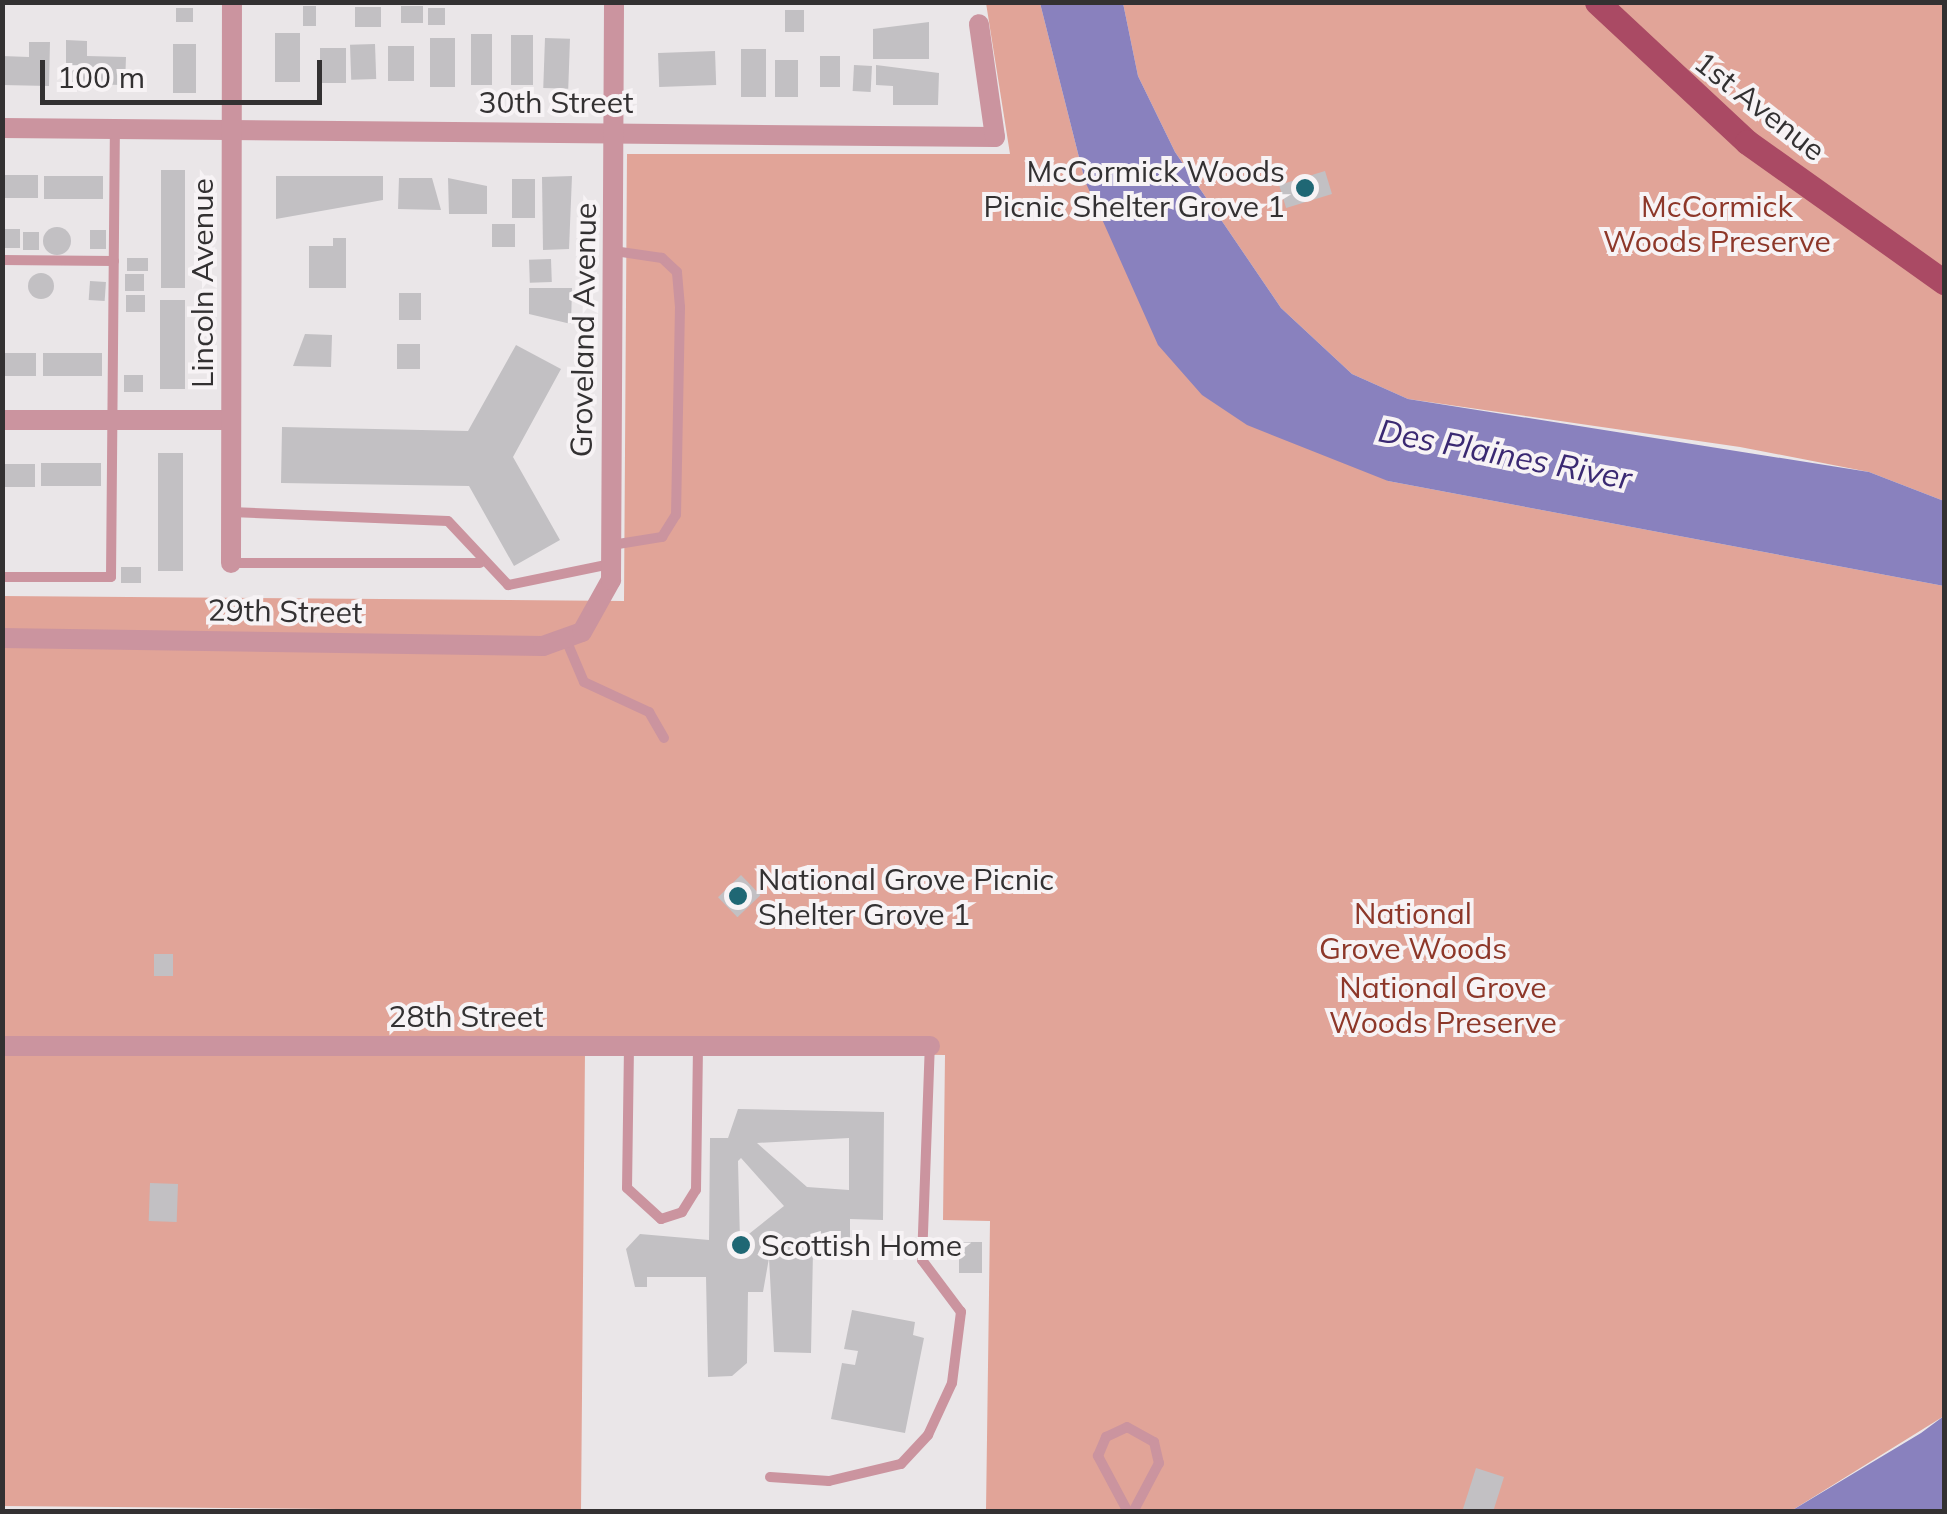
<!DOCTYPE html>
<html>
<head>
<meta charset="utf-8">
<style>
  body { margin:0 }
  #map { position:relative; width:1947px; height:1514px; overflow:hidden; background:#eae6e8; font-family:Mulish,sans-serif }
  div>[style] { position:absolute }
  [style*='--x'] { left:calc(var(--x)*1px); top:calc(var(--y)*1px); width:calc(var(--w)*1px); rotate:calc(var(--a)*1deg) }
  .green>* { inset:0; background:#e1a498 }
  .water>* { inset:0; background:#8981be }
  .building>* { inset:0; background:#c2c0c3; transform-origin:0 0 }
  .round { border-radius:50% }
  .service>* { height:10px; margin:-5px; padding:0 5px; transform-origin:5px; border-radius:5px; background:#cb949f }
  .minor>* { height:20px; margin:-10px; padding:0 10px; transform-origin:10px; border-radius:10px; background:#cb949f }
  .primary>* { height:25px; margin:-12.5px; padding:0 12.5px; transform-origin:12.5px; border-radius:12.5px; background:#aa4a64 }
  .dots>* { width:28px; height:28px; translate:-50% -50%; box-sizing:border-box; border:5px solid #f7f3f5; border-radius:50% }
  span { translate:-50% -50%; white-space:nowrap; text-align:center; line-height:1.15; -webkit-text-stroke:8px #f7f3f5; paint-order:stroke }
  .street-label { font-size:30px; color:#333132 }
  .poi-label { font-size:30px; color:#333132 }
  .right { translate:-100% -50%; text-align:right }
  .left { translate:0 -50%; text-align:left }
  .park-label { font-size:30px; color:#8d3729 }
  .water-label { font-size:32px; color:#3a2972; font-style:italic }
  .frame { position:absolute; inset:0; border:5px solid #333132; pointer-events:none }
  .scale { position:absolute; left:40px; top:60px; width:282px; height:45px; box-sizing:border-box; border:5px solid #333132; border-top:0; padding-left:12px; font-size:30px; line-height:35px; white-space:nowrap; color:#333132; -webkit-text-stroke:8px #f7f3f5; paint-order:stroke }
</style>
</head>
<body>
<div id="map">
  <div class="green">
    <i style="clip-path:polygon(986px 3px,1040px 3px,1085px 181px,1388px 481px,1944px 586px,1944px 1416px,1791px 1511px,986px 1511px,990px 1221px,943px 1220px,945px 1055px,585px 1051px,581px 1511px,3px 1506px,2px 596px,624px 601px,627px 154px,1010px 154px)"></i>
    <i style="clip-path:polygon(1123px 3px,1944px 3px,1944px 501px,1869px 472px,1740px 447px,1408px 399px,1352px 374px,1281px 308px,1175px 152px,1138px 76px)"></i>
  </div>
  <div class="water">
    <i style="clip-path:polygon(1040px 3px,1123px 3px,1138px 76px,1175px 152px,1281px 308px,1352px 374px,1408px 399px,1869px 472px,1944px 501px,1944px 586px,1388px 481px,1247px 425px,1202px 395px,1158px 345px,1085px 181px)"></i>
    <i style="clip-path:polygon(1944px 1416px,1944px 1511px,1791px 1511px,1921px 1433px)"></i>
  </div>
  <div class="building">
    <i style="left:316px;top:6px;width:20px;height:13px;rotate:90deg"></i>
    <i style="left:401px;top:6px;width:22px;height:17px"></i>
    <i style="left:381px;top:7px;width:20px;height:26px;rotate:90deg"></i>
    <i style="left:176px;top:8px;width:17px;height:14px"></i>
    <i style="left:428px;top:8px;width:17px;height:17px"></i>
    <i style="left:785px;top:10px;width:19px;height:22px"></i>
    <i style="clip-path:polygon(929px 22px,929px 59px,873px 59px,873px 29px)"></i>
    <i style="left:275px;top:33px;width:25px;height:49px"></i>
    <i style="left:471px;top:34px;width:21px;height:51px"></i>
    <i style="left:511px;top:35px;width:22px;height:50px"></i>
    <i style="left:430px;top:38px;width:25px;height:49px"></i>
    <i style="left:545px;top:38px;width:25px;height:50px;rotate:2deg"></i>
    <i style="clip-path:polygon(66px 40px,87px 41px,87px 56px,126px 57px,125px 85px,66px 84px)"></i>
    <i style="clip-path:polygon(29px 42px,50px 42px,49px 86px,2px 85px,2px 56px,29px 57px)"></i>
    <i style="left:173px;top:44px;width:23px;height:49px"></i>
    <i style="left:375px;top:44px;width:35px;height:25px;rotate:88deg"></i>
    <i style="left:388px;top:46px;width:26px;height:35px"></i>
    <i style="left:346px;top:48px;width:35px;height:26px;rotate:90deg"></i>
    <i style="left:741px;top:49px;width:25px;height:48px"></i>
    <i style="left:715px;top:51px;width:34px;height:57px;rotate:88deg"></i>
    <i style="left:820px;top:56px;width:20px;height:31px"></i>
    <i style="left:775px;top:60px;width:23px;height:37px"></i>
    <i style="left:854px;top:65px;width:18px;height:26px;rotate:3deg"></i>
    <i style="clip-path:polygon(876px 65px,939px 73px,938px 105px,893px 105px,893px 86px,876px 85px)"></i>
    <i style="left:161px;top:170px;width:24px;height:118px"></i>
    <i style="left:1325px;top:171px;width:24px;height:48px;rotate:73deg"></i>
    <i style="left:2px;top:175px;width:36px;height:23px"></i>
    <i style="left:44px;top:176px;width:59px;height:23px"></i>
    <i style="clip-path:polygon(276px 176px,383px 176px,383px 200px,276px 219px)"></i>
    <i style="clip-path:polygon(572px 176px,569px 249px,543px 250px,542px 177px)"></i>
    <i style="clip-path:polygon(399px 178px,432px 178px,441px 210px,398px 209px)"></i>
    <i style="clip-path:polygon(448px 178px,487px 186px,487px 214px,449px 214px)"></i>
    <i style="left:512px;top:179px;width:23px;height:39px"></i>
    <i style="left:492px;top:224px;width:23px;height:23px"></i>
    <i class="round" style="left:43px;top:227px;width:28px;height:28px"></i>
    <i style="left:4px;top:229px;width:16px;height:19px"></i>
    <i style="left:90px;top:230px;width:16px;height:19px"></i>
    <i style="left:23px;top:232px;width:16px;height:18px"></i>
    <i style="clip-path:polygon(333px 238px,346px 238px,346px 288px,309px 288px,309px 246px,333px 246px)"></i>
    <i style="left:127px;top:258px;width:21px;height:13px"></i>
    <i style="left:551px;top:259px;width:23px;height:22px;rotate:88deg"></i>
    <i class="round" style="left:28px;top:273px;width:26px;height:26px"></i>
    <i style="left:125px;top:274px;width:19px;height:17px"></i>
    <i style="left:90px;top:281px;width:16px;height:19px;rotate:4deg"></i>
    <i style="clip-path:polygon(529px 288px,572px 288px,571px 324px,529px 314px)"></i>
    <i style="left:399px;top:293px;width:22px;height:27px"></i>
    <i style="left:126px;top:295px;width:19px;height:17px"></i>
    <i style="left:160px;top:300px;width:25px;height:89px"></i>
    <i style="clip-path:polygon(305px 334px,332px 335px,331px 367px,293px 366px)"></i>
    <i style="left:397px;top:344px;width:23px;height:25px"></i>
    <i style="clip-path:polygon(516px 345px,561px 369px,513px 457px,560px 540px,514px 566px,469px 486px,281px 483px,282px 427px,468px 431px)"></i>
    <i style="left:2px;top:353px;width:34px;height:23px"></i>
    <i style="left:102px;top:353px;width:23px;height:59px;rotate:90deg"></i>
    <i style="left:124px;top:375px;width:19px;height:17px"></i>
    <i style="left:158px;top:453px;width:25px;height:118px"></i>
    <i style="left:101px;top:463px;width:23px;height:60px;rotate:90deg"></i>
    <i style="left:2px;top:464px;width:33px;height:23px"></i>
    <i style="left:141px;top:567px;width:16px;height:20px;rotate:90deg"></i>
    <i style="left:741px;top:875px;width:28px;height:32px;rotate:46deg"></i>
    <i style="left:154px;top:954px;width:19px;height:22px"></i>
    <i style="clip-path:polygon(evenodd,738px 1109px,884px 1112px,883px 1220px,850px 1219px,850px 1251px,813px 1251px,811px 1353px,774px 1352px,769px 1258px,763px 1292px,748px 1292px,747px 1363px,732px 1376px,708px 1377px,706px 1277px,647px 1277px,647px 1287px,635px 1287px,626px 1249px,640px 1234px,709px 1240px,710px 1138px,728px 1138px,738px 1109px,849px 1138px,849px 1190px,807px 1187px,757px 1143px,849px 1138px,738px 1109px,741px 1158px,784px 1206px,740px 1241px,738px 1161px,741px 1158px)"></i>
    <i style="left:150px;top:1183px;width:28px;height:38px;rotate:2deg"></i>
    <i style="left:982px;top:1242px;width:31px;height:23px;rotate:90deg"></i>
    <i style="clip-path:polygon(852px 1310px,915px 1322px,913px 1335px,924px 1338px,905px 1433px,831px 1419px,842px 1363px,855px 1365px,858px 1351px,844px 1349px)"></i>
    <i style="clip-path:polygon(1476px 1468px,1504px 1477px,1493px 1512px,1462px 1512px)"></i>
  </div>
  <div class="service">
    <i style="--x:2;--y:260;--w:112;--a:0.5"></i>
    <i style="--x:231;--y:512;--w:217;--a:2.4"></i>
    <i style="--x:448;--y:521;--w:88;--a:46.8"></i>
    <i style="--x:508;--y:585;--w:104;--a:-11.6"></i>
    <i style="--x:612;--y:545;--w:51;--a:-9.1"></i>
    <i style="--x:662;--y:537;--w:26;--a:-58"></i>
    <i style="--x:676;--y:515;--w:208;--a:-88.9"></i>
    <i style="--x:680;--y:307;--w:35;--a:-95"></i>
    <i style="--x:677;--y:272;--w:21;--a:-137"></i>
    <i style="--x:662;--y:258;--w:49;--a:-171.7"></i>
    <i style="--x:231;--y:563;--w:249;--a:0"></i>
    <i style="--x:2;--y:577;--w:109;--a:0"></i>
    <i style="--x:111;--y:577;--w:447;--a:-89.5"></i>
    <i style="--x:567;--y:642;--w:43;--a:67"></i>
    <i style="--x:584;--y:682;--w:72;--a:24.8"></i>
    <i style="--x:649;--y:712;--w:30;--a:60"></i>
    <i style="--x:629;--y:1046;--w:142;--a:90.8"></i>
    <i style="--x:627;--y:1188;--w:46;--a:42.4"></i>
    <i style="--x:661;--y:1219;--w:22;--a:-18"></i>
    <i style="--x:682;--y:1212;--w:26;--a:-58"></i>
    <i style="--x:696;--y:1190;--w:144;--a:-89.2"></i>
    <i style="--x:770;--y:1477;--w:59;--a:3.9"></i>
    <i style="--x:829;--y:1481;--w:74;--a:-13.3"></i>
    <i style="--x:901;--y:1464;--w:40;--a:-47"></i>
    <i style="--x:928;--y:1435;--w:57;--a:-65.2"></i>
    <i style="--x:952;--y:1383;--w:72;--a:-82.8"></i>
    <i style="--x:961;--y:1312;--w:65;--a:-126.9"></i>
    <i style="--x:922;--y:1260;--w:214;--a:-87.9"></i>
    <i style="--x:1128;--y:1512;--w:64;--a:-118.2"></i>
    <i style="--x:1098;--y:1456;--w:21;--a:-67"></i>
    <i style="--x:1106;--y:1437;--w:23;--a:-25"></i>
    <i style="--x:1127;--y:1427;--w:31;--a:29"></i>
    <i style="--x:1154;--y:1442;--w:22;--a:77"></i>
    <i style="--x:1159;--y:1463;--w:55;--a:118"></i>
  </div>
  <div class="minor">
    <i style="--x:2;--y:128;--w:993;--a:0.52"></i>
    <i style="--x:995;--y:137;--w:114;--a:-98.1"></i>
    <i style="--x:2;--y:420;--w:229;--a:0"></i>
    <i style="--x:231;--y:563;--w:561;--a:-89.9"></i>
    <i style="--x:2;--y:638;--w:541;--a:0.85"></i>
    <i style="--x:543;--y:646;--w:41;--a:-19.7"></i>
    <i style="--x:582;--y:632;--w:60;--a:-60.9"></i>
    <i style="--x:611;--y:580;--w:578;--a:-89.7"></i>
    <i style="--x:2;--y:1046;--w:928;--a:0"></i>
  </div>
  <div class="primary">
    <i style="--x:1597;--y:2;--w:205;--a:43"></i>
    <i style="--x:1747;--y:142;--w:242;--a:35.4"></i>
  </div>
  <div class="dots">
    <i style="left:1305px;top:188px;background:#1f6774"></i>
    <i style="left:738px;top:896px;background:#1f6774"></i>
    <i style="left:741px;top:1245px;background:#1f6774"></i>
  </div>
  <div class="street-label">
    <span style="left:556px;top:102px">30th Street</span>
    <span style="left:1760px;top:106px;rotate:38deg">1st Avenue</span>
    <span style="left:202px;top:283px;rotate:-90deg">Lincoln Avenue</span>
    <span style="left:583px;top:330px;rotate:-89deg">Groveland Avenue</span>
    <span style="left:285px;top:611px;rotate:1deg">29th Street</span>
    <span style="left:466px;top:1016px">28th Street</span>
  </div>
  <div class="poi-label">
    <span class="right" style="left:1285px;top:188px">McCormick Woods<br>Picnic Shelter Grove 1</span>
    <span class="left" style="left:758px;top:896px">National Grove Picnic<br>Shelter Grove 1</span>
    <span class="left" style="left:761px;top:1245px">Scottish Home</span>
  </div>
  <div class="park-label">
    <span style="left:1717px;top:223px">McCormick<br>Woods Preserve</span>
    <span style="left:1413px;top:930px">National<br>Grove Woods</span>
    <span style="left:1443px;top:1004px">National Grove<br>Woods Preserve</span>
  </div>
  <div class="water-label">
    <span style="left:1505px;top:454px;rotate:11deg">Des Plaines River</span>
  </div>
  <div class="frame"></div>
  <div class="scale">100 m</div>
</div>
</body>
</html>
